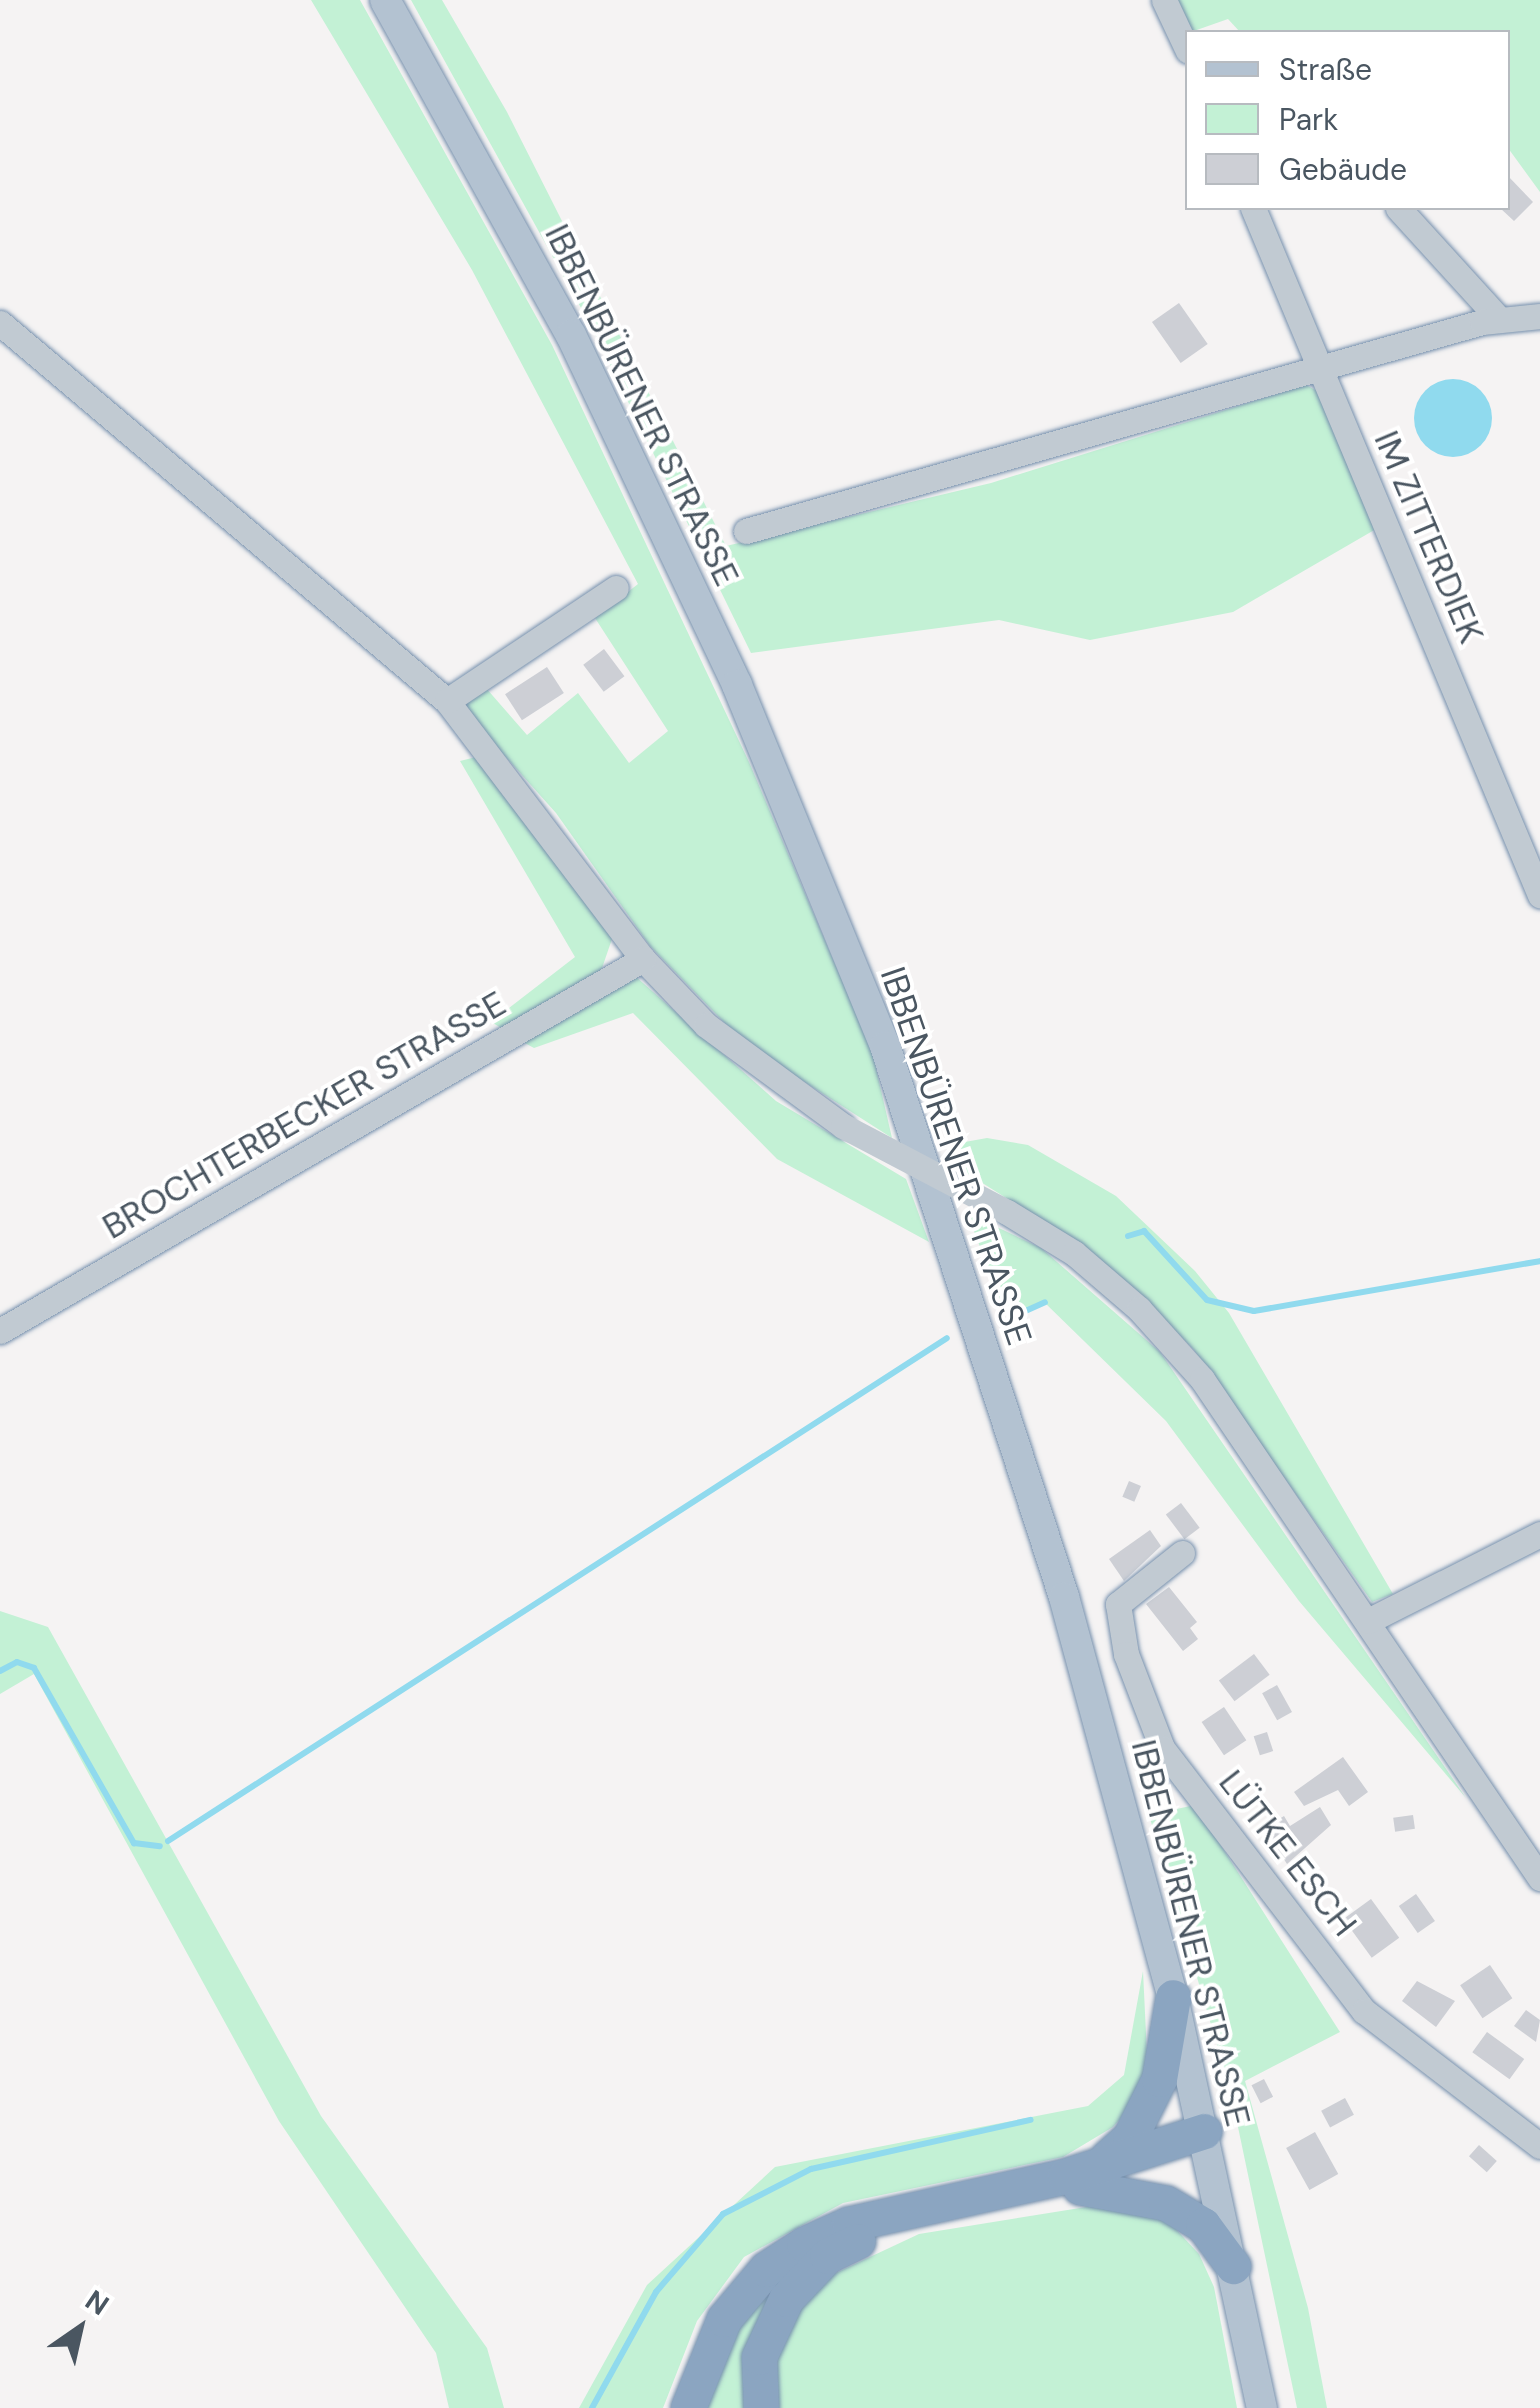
<!DOCTYPE html>
<html>
<head>
<meta charset="utf-8">
<style>
  body { margin:0 }
  #map { position:relative; width:1540px; height:2408px; overflow:hidden; background:#f5f3f3; font-family:"DM Sans",sans-serif }
  div>[style] { position:absolute }
  [style*='--x'] { left:calc(var(--x)*1px); top:calc(var(--y)*1px); width:calc(var(--w)*1px); rotate:calc(var(--a)*1deg) }
  .green>* { inset:0; background:#c3f1d5 }
  .water>* { inset:0; background:#90daee }
  .round { border-radius:50% }
  .stream>* { height:6px; margin:-3px; padding:0 3px; transform-origin:3px; border-radius:3px; background:#90daee }
  .building>* { inset:0; background:#cdcfd5; transform-origin:0 0 }
  .roads { filter:drop-shadow(0 0 2px #7690ad) drop-shadow(0 0 2px #7690ad) }
  .minor>* { height:25px; margin:-12.5px; padding:0 12.5px; transform-origin:12.5px; border-radius:12.5px; background:#c1cad2 }
  .major>* { height:30px; margin:-15px; padding:0 15px; transform-origin:15px; border-radius:15px; background:#b3c2d1 }
  .highway>* { height:35px; margin:-17.5px; padding:0 17.5px; transform-origin:17.5px; border-radius:17.5px; background:#8ba5c1 }
  .minor-bridge>* { height:25px; margin:-12.5px; padding:0 12.5px; transform-origin:12.5px; border-radius:12.5px; background:#c1cad2 }
  span { translate:-50% -50%; white-space:nowrap; text-align:center; line-height:1.15; -webkit-text-stroke:8px #fff; paint-order:stroke }
  .street-label { font-size:35px; color:#4a5661 }
  .legend { position:absolute; left:1185px; top:30px; width:325px; height:180px; box-sizing:border-box; background:#fff; border:2px solid #b7bbc0; margin:0; padding:12px 18px; list-style:none; font-size:30px; color:#4a5661 }
  .legend li { display:flex; align-items:center; gap:20px; height:50px }
  .legend b { width:50px; border:2px solid #b7bbc0 }
  .north { position:absolute; left:30px; top:2278px; width:100px; height:100px; -webkit-text-stroke:8px #fff; paint-order:stroke; rotate:34deg; font-size:28px; font-weight:700; line-height:40px; text-align:center; color:#4a5661 }
  .north::after { content:''; display:block; margin:auto; width:35px; height:45px; background:#4a5661; clip-path:polygon(50% 0,100% 100%,50% 72%,0 100%) }
</style>
</head>
<body>
<div id="map">
  <div class="green">
    <i style="clip-path:polygon(311px 0,360px 0,552px 345px,749px 762px,872px 1051px,892px 1138px,745px 1044px,650px 946px,556px 813px,460px 706px,486px 688px,527px 735px,578px 693px,629px 763px,668px 731px,595px 618px,638px 584px,472px 270px)"></i>
    <i style="clip-path:polygon(411px 0,442px 0,507px 112px,726px 546px,991px 483px,1306px 385px,1321px 393px,1376px 529px,1233px 612px,1090px 640px,999px 620px,751px 653px,591px 326px)"></i>
    <i style="clip-path:polygon(1177px 0,1540px 0,1540px 192px,1508px 148px,1508px 32px,1240px 32px,1228px 19px,1191px 32px)"></i>
    <i style="clip-path:polygon(476px 757px,612px 939px,601px 971px,505px 1030px,491px 1022px,575px 957px,460px 761px)"></i>
    <i style="clip-path:polygon(634px 975px,776px 1101px,906px 1179px,929px 1242px,777px 1159px,633px 1013px,534px 1048px,521px 1041px)"></i>
    <i style="clip-path:polygon(987px 1138px,1028px 1145px,1116px 1196px,1195px 1271px,1229px 1313px,1393px 1594px,1372px 1602px,1194px 1350px,1134px 1289px,1076px 1242px,957px 1167px,948px 1145px)"></i>
    <i style="clip-path:polygon(967px 1213px,1041px 1248px,1160px 1352px,1466px 1798px,1299px 1601px,1166px 1421px,1044px 1302px,1007px 1317px)"></i>
    <i style="clip-path:polygon(0 1611px,48px 1627px,321px 2116px,487px 2348px,504px 2408px,449px 2408px,436px 2353px,279px 2121px,34px 1674px,0 1694px)"></i>
    <i style="clip-path:polygon(1195px 1805px,1340px 2032px,1245px 2081px,1308px 2308px,1327px 2408px,1297px 2408px,1230px 2089px,1149px 1815px)"></i>
    <i style="clip-path:polygon(1143px 1971px,1147px 2055px,1139px 2098px,1113px 2127px,1063px 2157px,843px 2203px,744px 2257px,697px 2321px,663px 2408px,579px 2408px,647px 2285px,775px 2167px,1088px 2106px,1124px 2075px)"></i>
    <i style="clip-path:polygon(1105px 2204px,1170px 2223px,1199px 2254px,1214px 2287px,1237px 2408px,774px 2408px,778px 2353px,793px 2315px,823px 2279px,919px 2234px)"></i>
    <i style="clip-path:polygon(831px 2246px,751px 2408px,696px 2408px,742px 2306px)"></i>
  </div>
  <div class="water">
    <i class="round" style="left:1414px;top:379px;width:78px;height:78px"></i>
  </div>
  <div class="stream">
    <i style="--x:1128;--y:1236;--w:17;--a:-17"></i>
    <i style="--x:1144;--y:1231;--w:93;--a:47.6"></i>
    <i style="--x:1207;--y:1300;--w:48;--a:13.2"></i>
    <i style="--x:1254;--y:1311;--w:290;--a:-9.9"></i>
    <i style="--x:1012;--y:1317;--w:36;--a:-24"></i>
    <i style="--x:0;--y:1671;--w:19;--a:-28"></i>
    <i style="--x:17;--y:1662;--w:18;--a:19"></i>
    <i style="--x:34;--y:1668;--w:202;--a:60.3"></i>
    <i style="--x:134;--y:1843;--w:26;--a:7"></i>
    <i style="--x:168;--y:1841;--w:927;--a:-32.85"></i>
    <i style="--x:592;--y:2408;--w:132;--a:-61.1"></i>
    <i style="--x:656;--y:2292;--w:103;--a:-49.3"></i>
    <i style="--x:723;--y:2214;--w:99;--a:-27.1"></i>
    <i style="--x:811;--y:2169;--w:225;--a:-12.6"></i>
  </div>
  <div class="building">
    <i style="clip-path:polygon(1508px 176px,1533px 202px,1514px 221px,1500px 208px,1508px 208px)"></i>
    <i style="left:1179px;top:303px;width:50px;height:33px;rotate:55deg"></i>
    <i style="left:604px;top:649px;width:34px;height:26px;rotate:53deg"></i>
    <i style="left:547px;top:667px;width:31px;height:50px;rotate:57deg"></i>
    <i style="left:1129px;top:1481px;width:13px;height:17px;rotate:23deg"></i>
    <i style="left:1181px;top:1503px;width:31px;height:19px;rotate:53deg"></i>
    <i style="clip-path:polygon(1150px 1530px,1161px 1546px,1124px 1581px,1109px 1559px)"></i>
    <i style="clip-path:polygon(1169px 1587px,1197px 1622px,1190px 1628px,1198px 1639px,1183px 1651px,1146px 1604px)"></i>
    <i style="left:1254px;top:1654px;width:26px;height:44px;rotate:53deg"></i>
    <i style="left:1277px;top:1685px;width:31px;height:17px;rotate:61deg"></i>
    <i style="left:1224px;top:1707px;width:40px;height:27px;rotate:56deg"></i>
    <i style="left:1267px;top:1732px;width:20px;height:14px;rotate:72deg"></i>
    <i style="clip-path:polygon(1343px 1757px,1368px 1792px,1349px 1806px,1338px 1790px,1304px 1806px,1294px 1792px)"></i>
    <i style="clip-path:polygon(1320px 1807px,1331px 1825px,1287px 1864px,1264px 1828px,1284px 1816px,1290px 1826px)"></i>
    <i style="left:1413px;top:1815px;width:14px;height:20px;rotate:82deg"></i>
    <i style="left:1416px;top:1894px;width:33px;height:21px;rotate:55deg"></i>
    <i style="left:1371px;top:1899px;width:48px;height:34px;rotate:54deg"></i>
    <i style="left:1490px;top:1965px;width:40px;height:36px;rotate:56deg"></i>
    <i style="clip-path:polygon(1417px 1981px,1455px 2001px,1436px 2027px,1402px 2001px)"></i>
    <i style="clip-path:polygon(1526px 2010px,1540px 2020px,1536px 2042px,1514px 2026px)"></i>
    <i style="left:1487px;top:2032px;width:46px;height:25px;rotate:36deg"></i>
    <i style="left:1264px;top:2079px;width:20px;height:14px;rotate:63deg"></i>
    <i style="left:1345px;top:2098px;width:19px;height:27px;rotate:62deg"></i>
    <i style="left:1315px;top:2132px;width:48px;height:33px;rotate:61deg"></i>
    <i style="left:1479px;top:2145px;width:24px;height:15px;rotate:42deg"></i>
  </div>
  <div class="roads">
    <div class="minor">
      <i style="--x:1164;--y:0;--w:56;--a:64.8"></i>
      <i style="--x:1253;--y:208;--w:745;--a:67.33"></i>
      <i style="--x:1398;--y:208;--w:151;--a:47.7"></i>
      <i style="--x:0;--y:323;--w:585;--a:40.22"></i>
      <i style="--x:447;--y:701;--w:324;--a:52.8"></i>
      <i style="--x:643;--y:959;--w:91;--a:46.3"></i>
      <i style="--x:706;--y:1025;--w:170;--a:36.4"></i>
      <i style="--x:746;--y:531;--w:765;--a:-15.85"></i>
      <i style="--x:1482;--y:322;--w:58;--a:-5.9"></i>
      <i style="--x:447;--y:701;--w:203;--a:-33.8"></i>
      <i style="--x:1007;--y:1212;--w:79;--a:31.5"></i>
      <i style="--x:1074;--y:1253;--w:86;--a:40.7"></i>
      <i style="--x:1139;--y:1309;--w:94;--a:48"></i>
      <i style="--x:1202;--y:1379;--w:603;--a:55.89"></i>
      <i style="--x:0;--y:1331;--w:743;--a:-30.05"></i>
      <i style="--x:1182;--y:1553;--w:82;--a:141.4"></i>
      <i style="--x:1118;--y:1604;--w:51;--a:80.9"></i>
      <i style="--x:1126;--y:1654;--w:101;--a:69"></i>
      <i style="--x:1162;--y:1748;--w:332;--a:52.5"></i>
      <i style="--x:1364;--y:2011;--w:222;--a:37.5"></i>
      <i style="--x:1368;--y:1621;--w:193;--a:-26.8"></i>
    </div>
    <div class="major">
      <i style="--x:385;--y:0;--w:383;--a:61"></i>
      <i style="--x:571;--y:335;--w:387;--a:64.6"></i>
      <i style="--x:737;--y:685;--w:390;--a:67.7"></i>
      <i style="--x:885;--y:1046;--w:579;--a:72"></i>
      <i style="--x:1064;--y:1597;--w:415;--a:74.8"></i>
      <i style="--x:1173;--y:1997;--w:421;--a:77.8"></i>
    </div>
    <div class="highway">
      <i style="--x:1107;--y:2158;--w:31;--a:-42"></i>
      <i style="--x:1130;--y:2137;--w:65;--a:-63.4"></i>
      <i style="--x:1159;--y:2079;--w:83;--a:-80.3"></i>
      <i style="--x:1080;--y:2187;--w:87;--a:10.5"></i>
      <i style="--x:1166;--y:2203;--w:43;--a:30.7"></i>
      <i style="--x:1203;--y:2225;--w:51;--a:53.8"></i>
      <i style="--x:688;--y:2408;--w:96;--a:-68"></i>
      <i style="--x:724;--y:2319;--w:65;--a:-50"></i>
      <i style="--x:766;--y:2269;--w:45;--a:-33.3"></i>
      <i style="--x:804;--y:2244;--w:49;--a:-24"></i>
      <i style="--x:849;--y:2224;--w:221;--a:-12.5"></i>
      <i style="--x:1065;--y:2176;--w:146;--a:-17.9"></i>
      <i style="--x:761;--y:2408;--w:51;--a:-92.2"></i>
      <i style="--x:759;--y:2357;--w:64;--a:-65"></i>
      <i style="--x:786;--y:2299;--w:59;--a:-46.4"></i>
      <i style="--x:827;--y:2256;--w:34;--a:-26"></i>
    </div>
  </div>
  <div class="minor-bridge">
    <i style="--x:843;--y:1126;--w:185;--a:27.7"></i>
  </div>
  <div class="street-label">
    <span style="left:642px;top:405px;rotate:64deg">IBBENBÜRENER STRASSE</span>
    <span style="left:1429px;top:537px;rotate:67deg">IM ZITTERDIEK</span>
    <span style="left:304px;top:1115px;rotate:-30deg">BROCHTERBECKER STRASSE</span>
    <span style="left:956px;top:1156px;rotate:71deg">IBBENBÜRENER STRASSE</span>
    <span style="left:1288px;top:1853px;rotate:52deg">LÜTKE ESCH</span>
    <span style="left:1191px;top:1933px;rotate:76deg">IBBENBÜRENER STRASSE</span>
  </div>
  <ul class="legend">
  <li><b style="height:12px;background:#b3c2d1"></b>Straße</li>
  <li><b style="height:28px;background:#c3f1d5"></b>Park</li>
  <li><b style="height:28px;background:#cdcfd5"></b>Gebäude</li>
  </ul>
  <div class="north">N</div>
</div>
</body>
</html>
